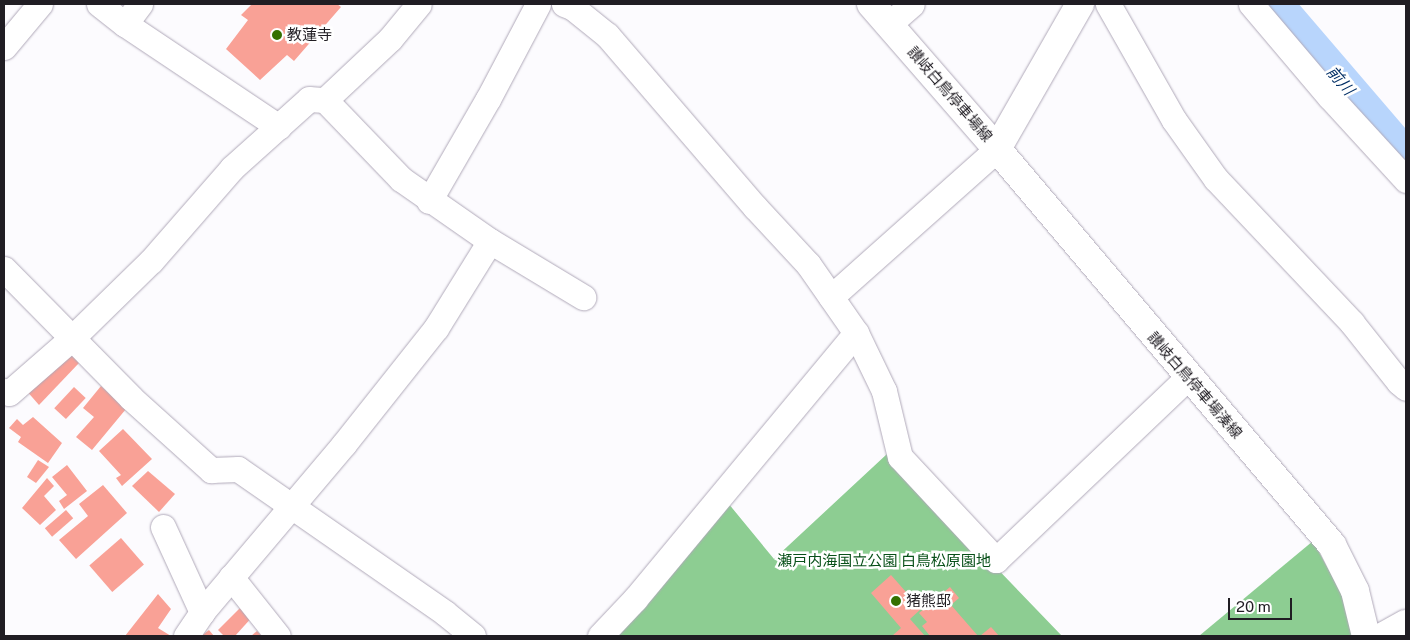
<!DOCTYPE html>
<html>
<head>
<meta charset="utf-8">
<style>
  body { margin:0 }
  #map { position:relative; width:1410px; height:640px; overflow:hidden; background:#fcfbfe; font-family:"Public Sans","Noto Sans JP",sans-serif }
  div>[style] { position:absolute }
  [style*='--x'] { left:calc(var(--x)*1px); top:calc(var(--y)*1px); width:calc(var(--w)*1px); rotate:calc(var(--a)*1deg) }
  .forest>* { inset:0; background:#8dcd92 }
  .river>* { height:39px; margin:-19.5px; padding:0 19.5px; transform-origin:19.5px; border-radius:19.5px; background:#b8d5fc }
  .building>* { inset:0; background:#f9a196; transform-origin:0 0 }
  .roads { filter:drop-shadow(0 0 1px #b0a9b9) drop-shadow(0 0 1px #b0a9b9) }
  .minor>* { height:25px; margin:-12.5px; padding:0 12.5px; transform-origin:12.5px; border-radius:12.5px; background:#fff }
  .tertiary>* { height:28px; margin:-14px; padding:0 14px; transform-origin:14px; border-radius:14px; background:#fff }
  .secondary>* { height:28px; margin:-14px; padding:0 14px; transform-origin:14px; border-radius:14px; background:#fff }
  .dots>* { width:14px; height:14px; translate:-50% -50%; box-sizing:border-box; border:2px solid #fff; border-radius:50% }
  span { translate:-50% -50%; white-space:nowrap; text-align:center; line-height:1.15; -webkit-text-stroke:5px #fff; paint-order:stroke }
  .poi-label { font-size:15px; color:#201d23 }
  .left { translate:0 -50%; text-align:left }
  .street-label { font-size:15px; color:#201d23 }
  .park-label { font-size:15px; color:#085019 }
  .water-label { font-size:16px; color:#002e65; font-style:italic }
  .frame { position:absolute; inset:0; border:5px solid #201d23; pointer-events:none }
  .scale { position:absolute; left:1228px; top:598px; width:64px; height:22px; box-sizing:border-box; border:2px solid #201d23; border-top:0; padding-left:6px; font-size:15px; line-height:18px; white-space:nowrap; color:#201d23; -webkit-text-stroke:4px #fff; paint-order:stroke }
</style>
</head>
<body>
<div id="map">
  <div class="forest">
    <i style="clip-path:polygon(887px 454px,1062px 636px,610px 636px,728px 503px,774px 559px)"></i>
    <i style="clip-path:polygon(1313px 541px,1344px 598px,1352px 636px,1199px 636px)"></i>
  </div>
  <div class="river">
    <i style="--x:1273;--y:4;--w:204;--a:49.4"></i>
  </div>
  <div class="building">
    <i style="clip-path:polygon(252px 4px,337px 4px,341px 7px,294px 61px,287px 55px,260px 80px,226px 49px,248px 20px,241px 15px)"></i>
    <i style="clip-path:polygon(68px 348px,79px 363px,39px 405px,25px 389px)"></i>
    <i style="clip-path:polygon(101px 386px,126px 409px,92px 450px,76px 437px,94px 417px,83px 408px)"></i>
    <i style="left:74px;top:387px;width:16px;height:29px;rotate:43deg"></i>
    <i style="clip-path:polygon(33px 417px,62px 443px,48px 463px,18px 442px,21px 437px,9px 428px,17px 419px,23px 425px)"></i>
    <i style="clip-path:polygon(123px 429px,152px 459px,122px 486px,116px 478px,121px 475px,99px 451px)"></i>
    <i style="clip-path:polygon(38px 460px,49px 467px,36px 483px,27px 477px)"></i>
    <i style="clip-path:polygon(67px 465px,87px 491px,64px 509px,59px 501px,67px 495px,52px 477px)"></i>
    <i style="clip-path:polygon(148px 471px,175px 494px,159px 512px,132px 486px)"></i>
    <i style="clip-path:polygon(47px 478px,54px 486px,44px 496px,56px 510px,40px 525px,22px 508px)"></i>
    <i style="clip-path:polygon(103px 485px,127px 513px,76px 559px,59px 540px,88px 516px,79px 504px)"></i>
    <i style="left:66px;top:510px;width:11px;height:28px;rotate:49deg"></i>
    <i style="left:121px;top:538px;width:35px;height:42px;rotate:49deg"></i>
    <i style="clip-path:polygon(891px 575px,921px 609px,910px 619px,925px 636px,892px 636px,901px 628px,871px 593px)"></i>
    <i style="clip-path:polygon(950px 587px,959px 598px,951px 605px,978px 636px,930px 636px,922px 626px,927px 622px,919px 613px)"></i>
    <i style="clip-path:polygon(158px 594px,171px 609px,158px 628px,171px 636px,125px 636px)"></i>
    <i style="clip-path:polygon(244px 604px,254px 615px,235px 636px,224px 636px,218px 630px)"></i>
    <i style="clip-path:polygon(991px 627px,999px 636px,980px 636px)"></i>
    <i style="clip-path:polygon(209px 630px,214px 636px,201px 636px)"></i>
    <i style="clip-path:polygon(257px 631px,262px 636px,251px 636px)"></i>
  </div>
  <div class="roads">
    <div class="minor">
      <i style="--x:99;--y:4;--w:33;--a:38"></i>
      <i style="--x:125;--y:24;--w:185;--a:33.8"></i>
      <i style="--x:564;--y:4;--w:9;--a:21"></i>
      <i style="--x:572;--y:7;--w:45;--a:38.7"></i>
      <i style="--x:607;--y:35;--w:227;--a:49.3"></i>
      <i style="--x:755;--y:207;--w:78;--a:47.1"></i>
      <i style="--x:808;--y:264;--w:84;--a:55.2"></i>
      <i style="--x:856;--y:333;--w:64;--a:64.2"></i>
      <i style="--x:884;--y:391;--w:68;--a:76.4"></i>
      <i style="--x:900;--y:457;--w:141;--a:47"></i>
      <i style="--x:996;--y:560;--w:265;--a:-43.6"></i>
      <i style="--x:1108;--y:4;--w:133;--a:60.4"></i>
      <i style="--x:1174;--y:120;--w:72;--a:54.6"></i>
      <i style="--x:1216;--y:179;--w:198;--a:46.6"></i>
      <i style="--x:1352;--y:323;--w:75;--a:51.5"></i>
      <i style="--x:1399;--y:382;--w:9;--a:41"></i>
      <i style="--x:1251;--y:4;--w:122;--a:49.7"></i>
      <i style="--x:1330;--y:97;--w:113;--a:47.5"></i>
      <i style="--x:125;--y:24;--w:25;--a:-53"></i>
      <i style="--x:889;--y:24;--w:30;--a:-41"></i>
      <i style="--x:4;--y:47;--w:56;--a:-50.1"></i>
      <i style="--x:325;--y:100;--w:110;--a:46.1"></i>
      <i style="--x:401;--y:179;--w:108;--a:34.9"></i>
      <i style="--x:490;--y:241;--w:109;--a:31.1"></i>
      <i style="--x:429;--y:201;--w:118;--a:-60"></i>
      <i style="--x:488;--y:99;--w:107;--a:-62.2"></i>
      <i style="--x:4;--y:269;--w:181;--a:45.4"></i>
      <i style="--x:131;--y:398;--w:108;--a:42"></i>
      <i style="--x:211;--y:470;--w:27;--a:-2"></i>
      <i style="--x:238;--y:469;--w:252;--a:34.8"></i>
      <i style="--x:445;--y:613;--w:36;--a:39"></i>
      <i style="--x:831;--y:297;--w:222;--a:-41.7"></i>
      <i style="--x:4;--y:391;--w:5;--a:22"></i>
      <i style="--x:9;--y:393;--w:84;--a:-41.1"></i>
      <i style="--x:72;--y:338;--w:110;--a:-44.3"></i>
      <i style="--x:151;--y:261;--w:123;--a:-48.9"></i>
      <i style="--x:232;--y:168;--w:103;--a:-41.9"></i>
      <i style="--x:309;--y:99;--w:16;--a:4"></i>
      <i style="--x:325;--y:100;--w:89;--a:-43.2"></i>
      <i style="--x:390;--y:39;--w:45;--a:-50.4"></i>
      <i style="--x:163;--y:527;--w:94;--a:65.4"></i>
      <i style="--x:231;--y:577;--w:75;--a:51.5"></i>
      <i style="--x:186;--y:636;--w:29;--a:-56"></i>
      <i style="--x:202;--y:612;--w:220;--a:-49.8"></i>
      <i style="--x:344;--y:444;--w:148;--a:-51.6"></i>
      <i style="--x:436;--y:328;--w:102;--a:-58.2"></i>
      <i style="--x:600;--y:636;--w:51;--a:-46.6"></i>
      <i style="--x:635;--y:599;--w:346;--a:-50.3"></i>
    </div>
    <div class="tertiary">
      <i style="--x:1384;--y:636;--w:25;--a:-29"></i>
    </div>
    <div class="secondary">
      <i style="--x:871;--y:4;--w:192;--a:49"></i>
      <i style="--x:997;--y:149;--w:519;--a:49.77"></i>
      <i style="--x:1332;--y:545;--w:51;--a:63.4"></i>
      <i style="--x:1355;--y:591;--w:46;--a:76.3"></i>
      <i style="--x:997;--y:149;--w:167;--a:-60.2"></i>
    </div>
  </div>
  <div class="dots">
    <i style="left:277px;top:35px;background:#367000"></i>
    <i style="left:896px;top:601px;background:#367000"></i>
  </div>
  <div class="poi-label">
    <span class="left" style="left:287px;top:35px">教蓮寺</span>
    <span class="left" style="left:906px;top:601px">猪熊邸</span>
  </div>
  <div class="street-label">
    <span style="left:950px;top:94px;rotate:49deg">讃岐白鳥停車場線</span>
    <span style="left:1195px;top:385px;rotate:49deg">讃岐白鳥停車場湊線</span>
  </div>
  <div class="park-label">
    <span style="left:884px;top:561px">瀬戸内海国立公園 白鳥松原園地</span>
  </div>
  <div class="water-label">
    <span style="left:1340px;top:81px;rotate:49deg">前川</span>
  </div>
  <div class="frame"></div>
  <div class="scale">20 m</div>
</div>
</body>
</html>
